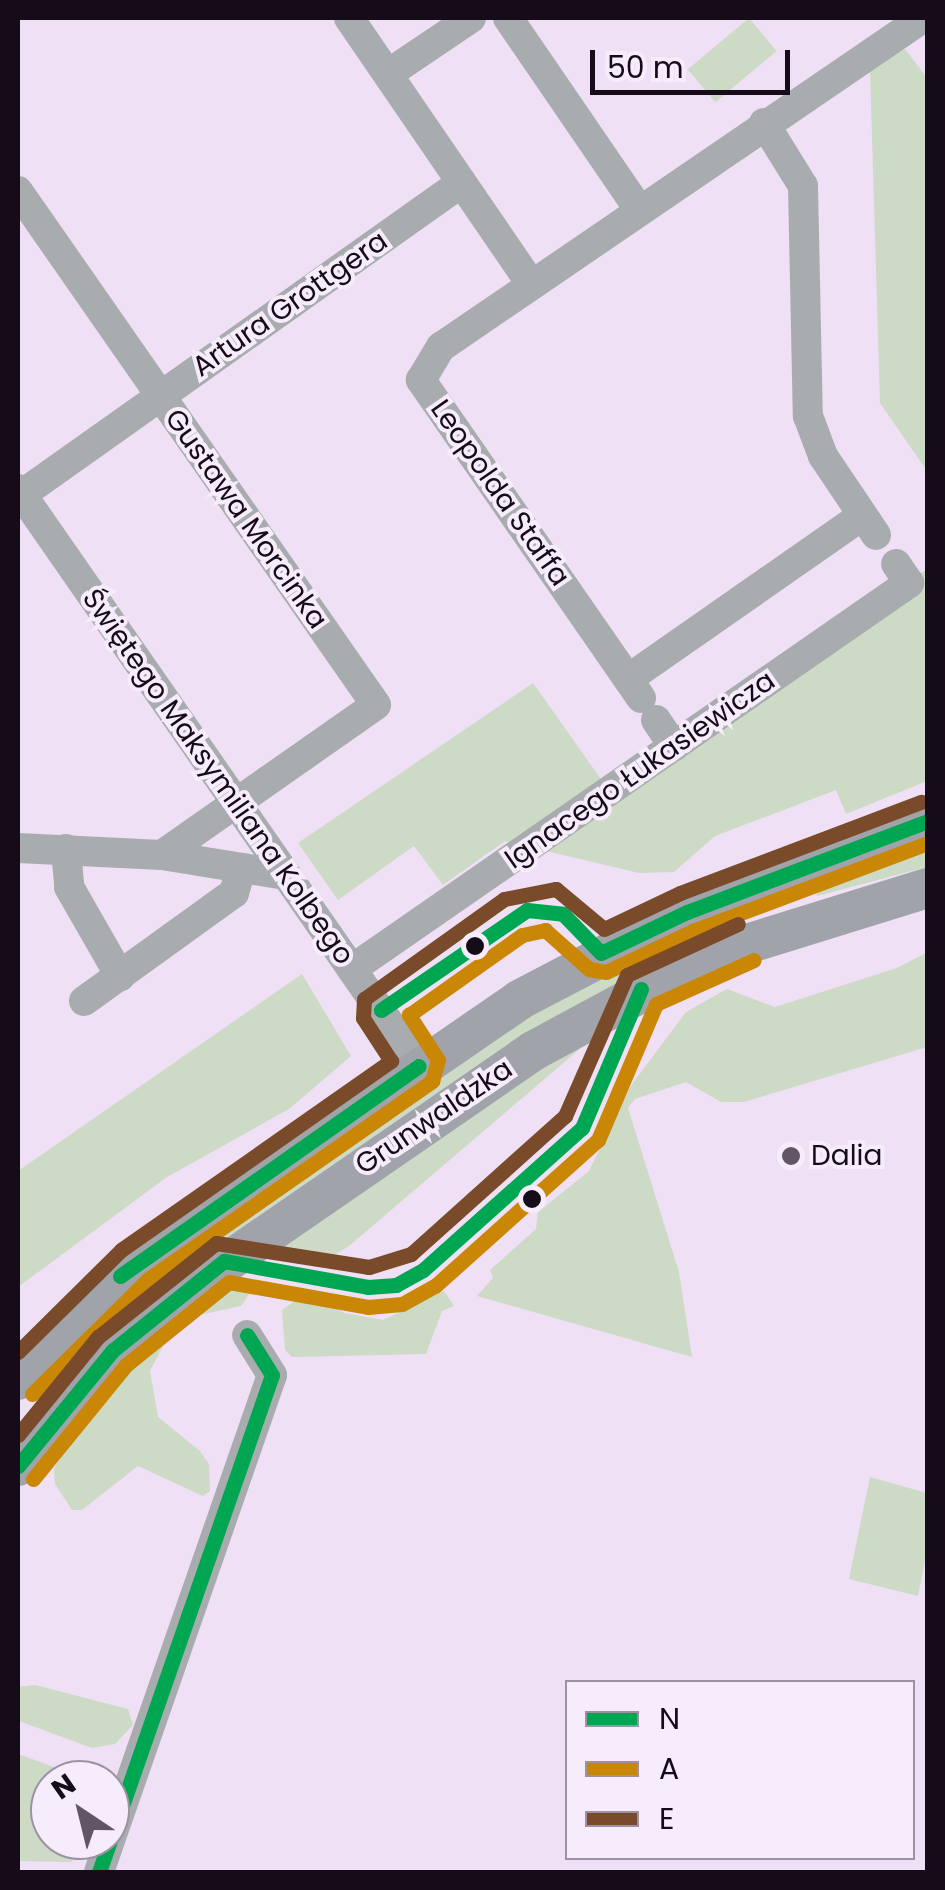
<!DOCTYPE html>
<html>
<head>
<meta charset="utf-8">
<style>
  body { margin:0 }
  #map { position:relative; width:945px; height:1890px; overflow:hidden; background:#efe0f5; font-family:Poppins,sans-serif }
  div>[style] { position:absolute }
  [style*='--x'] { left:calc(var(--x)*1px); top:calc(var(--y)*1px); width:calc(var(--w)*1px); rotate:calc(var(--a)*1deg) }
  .green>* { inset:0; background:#ccdac6; transform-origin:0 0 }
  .minor>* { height:30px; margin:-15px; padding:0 15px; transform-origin:15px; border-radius:15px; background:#a8acaf }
  .major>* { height:40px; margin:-20px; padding:0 20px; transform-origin:20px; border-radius:20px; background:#a0a4aa }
  .bus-1>* { height:15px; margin:-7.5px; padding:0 7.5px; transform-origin:7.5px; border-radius:7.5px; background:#00a651 }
  .bus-2>* { height:15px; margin:-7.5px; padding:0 7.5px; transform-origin:7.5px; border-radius:7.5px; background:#ca8705 }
  .bus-3>* { height:15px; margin:-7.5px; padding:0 7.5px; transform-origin:7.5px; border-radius:7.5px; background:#7a4b2a }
  .dots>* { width:28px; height:28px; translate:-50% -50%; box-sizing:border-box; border:5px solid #f7ecfb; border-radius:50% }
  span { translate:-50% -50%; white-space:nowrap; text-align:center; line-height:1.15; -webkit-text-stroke:8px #f7ecfb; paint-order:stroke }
  .street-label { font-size:28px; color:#160c19 }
  .poi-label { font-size:28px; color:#160c19 }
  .left { translate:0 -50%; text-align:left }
  .frame { position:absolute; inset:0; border:20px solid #160c19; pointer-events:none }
  .legend { position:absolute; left:565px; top:1680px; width:350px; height:180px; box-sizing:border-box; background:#f7ecfb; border:2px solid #9d92a1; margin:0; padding:12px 18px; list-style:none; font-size:30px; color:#160c19 }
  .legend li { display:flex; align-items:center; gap:20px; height:50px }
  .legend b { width:50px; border:2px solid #9d92a1 }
  .north { position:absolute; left:30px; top:1760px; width:100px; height:100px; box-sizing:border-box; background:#f7ecfb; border:2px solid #9d92a1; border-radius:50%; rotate:325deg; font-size:28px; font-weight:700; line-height:40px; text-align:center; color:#160c19 }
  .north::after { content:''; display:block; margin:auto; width:35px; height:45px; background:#625666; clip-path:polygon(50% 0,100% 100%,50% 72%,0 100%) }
  .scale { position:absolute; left:590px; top:50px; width:200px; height:45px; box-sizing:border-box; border:5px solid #160c19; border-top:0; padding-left:12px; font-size:30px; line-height:35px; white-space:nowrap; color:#160c19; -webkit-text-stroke:8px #f7ecfb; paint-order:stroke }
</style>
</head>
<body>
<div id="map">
  <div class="green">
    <i style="left:749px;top:18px;width:43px;height:80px;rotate:50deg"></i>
    <i style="clip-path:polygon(905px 49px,927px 78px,927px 471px,880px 403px,870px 69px)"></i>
    <i style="clip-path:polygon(927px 569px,927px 781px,846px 814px,836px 790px,715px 836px,674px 872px,639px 873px,505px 841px,443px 885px,414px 846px,338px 900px,298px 843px,533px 683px,603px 782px)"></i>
    <i style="clip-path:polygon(927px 847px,927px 867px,817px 896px,815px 884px)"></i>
    <i style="clip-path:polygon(718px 917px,721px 935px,508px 1044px,179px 1271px,43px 1395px,112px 1311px,169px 1260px,496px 1032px)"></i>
    <i style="clip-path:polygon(927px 940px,927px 1047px,744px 1102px,721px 1102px,686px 1082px,635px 1099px,628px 1108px,679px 1272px,692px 1357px,477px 1296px,493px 1278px,490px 1270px,536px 1229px,538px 1212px,589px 1171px,630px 1087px,686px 1012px,727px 989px,775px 1007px,897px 968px,926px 953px)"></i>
    <i style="clip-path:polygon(302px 974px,351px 1056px,289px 1109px,167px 1177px,18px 1287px,18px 1171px)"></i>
    <i style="clip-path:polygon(595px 1036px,349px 1246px,328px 1259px,274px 1254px,539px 1066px)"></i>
    <i style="clip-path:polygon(235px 1283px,252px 1290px,241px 1306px,190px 1317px,172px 1329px,150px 1371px,158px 1417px,200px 1451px,209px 1464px,210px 1491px,203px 1496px,138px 1466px,82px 1510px,72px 1510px,55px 1484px,54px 1469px,64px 1452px,144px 1346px,214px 1288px)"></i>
    <i style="clip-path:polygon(444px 1291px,454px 1306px,442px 1311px,426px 1354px,292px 1357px,285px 1350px,282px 1310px,299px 1298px,314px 1293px,344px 1313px,383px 1320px)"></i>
    <i style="clip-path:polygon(870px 1477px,927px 1493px,927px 1550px,918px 1596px,849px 1579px)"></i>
    <i style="clip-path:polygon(35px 1685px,128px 1709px,133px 1725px,115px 1744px,92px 1748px,19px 1721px,18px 1687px)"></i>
    <i style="clip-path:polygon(18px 1754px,90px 1780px,50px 1780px,50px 1840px,96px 1840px,71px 1862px,18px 1861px)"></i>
  </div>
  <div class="minor">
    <i style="--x:349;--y:18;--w:322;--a:55.6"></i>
    <i style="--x:508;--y:18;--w:232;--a:55.6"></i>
    <i style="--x:388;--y:74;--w:100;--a:-34"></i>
    <i style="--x:764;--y:123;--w:74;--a:58.2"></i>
    <i style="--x:803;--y:186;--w:230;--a:88.8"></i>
    <i style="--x:808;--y:416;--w:43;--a:69.4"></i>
    <i style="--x:823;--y:456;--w:95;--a:56.1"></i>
    <i style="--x:18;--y:191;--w:626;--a:55.14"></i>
    <i style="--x:376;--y:705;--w:261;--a:145"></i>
    <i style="--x:18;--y:489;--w:703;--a:55.2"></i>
    <i style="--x:21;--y:495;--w:539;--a:-35.34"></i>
    <i style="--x:628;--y:679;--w:285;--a:-34.9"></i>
    <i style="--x:641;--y:698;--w:387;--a:-124.7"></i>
    <i style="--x:421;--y:380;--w:39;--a:-59"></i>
    <i style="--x:441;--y:347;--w:584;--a:-34.32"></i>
    <i style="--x:656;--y:720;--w:32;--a:56"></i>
    <i style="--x:18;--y:848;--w:144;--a:2.8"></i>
    <i style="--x:162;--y:855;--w:126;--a:9.2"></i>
    <i style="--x:66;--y:849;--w:38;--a:85"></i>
    <i style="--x:69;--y:887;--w:103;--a:60.2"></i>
    <i style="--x:352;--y:969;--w:678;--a:-34.72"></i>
    <i style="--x:909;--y:583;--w:23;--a:-124"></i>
    <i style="--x:84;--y:1001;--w:185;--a:-35.8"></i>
    <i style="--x:234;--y:893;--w:26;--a:-74"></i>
    <i style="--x:99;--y:1872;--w:526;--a:-70.81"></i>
    <i style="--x:272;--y:1375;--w:47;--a:-122"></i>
  </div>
  <div class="major">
    <i style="--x:18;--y:1380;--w:163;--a:-44.8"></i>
    <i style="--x:134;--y:1265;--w:467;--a:-34.5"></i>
    <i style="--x:519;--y:1000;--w:190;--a:-27.6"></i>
    <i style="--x:687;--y:912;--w:258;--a:-20.7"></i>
    <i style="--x:18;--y:1466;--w:106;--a:-52.7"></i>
    <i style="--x:82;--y:1382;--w:110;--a:-43.2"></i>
    <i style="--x:162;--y:1307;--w:451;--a:-34.6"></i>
    <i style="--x:533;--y:1051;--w:202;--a:-28.3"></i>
    <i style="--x:711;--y:955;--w:227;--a:-17.2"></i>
  </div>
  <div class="bus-1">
    <i style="--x:601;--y:953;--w:95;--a:-25.5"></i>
    <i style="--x:687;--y:912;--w:258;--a:-20.7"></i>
    <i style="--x:381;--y:1010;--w:177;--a:-34.4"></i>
    <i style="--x:527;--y:910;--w:36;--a:6"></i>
    <i style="--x:563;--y:914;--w:54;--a:45.7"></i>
    <i style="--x:120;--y:1276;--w:365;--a:-35.1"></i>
    <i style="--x:18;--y:1466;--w:149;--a:-50.7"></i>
    <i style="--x:112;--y:1351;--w:144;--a:-38.8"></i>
    <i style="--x:224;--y:1261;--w:146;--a:10.2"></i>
    <i style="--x:368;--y:1287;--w:28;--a:-4"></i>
    <i style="--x:396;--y:1285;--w:31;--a:-29"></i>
    <i style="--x:423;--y:1270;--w:213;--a:-41.8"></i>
    <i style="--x:582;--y:1128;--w:151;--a:-67"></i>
    <i style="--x:99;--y:1872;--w:526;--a:-70.81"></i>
    <i style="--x:272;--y:1375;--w:47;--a:-122"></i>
  </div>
  <div class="bus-2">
    <i style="--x:32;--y:1394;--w:162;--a:-44.7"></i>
    <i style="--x:147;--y:1280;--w:348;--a:-34.9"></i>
    <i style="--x:432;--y:1081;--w:22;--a:-74"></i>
    <i style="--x:438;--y:1060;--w:54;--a:-122.8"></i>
    <i style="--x:409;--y:1015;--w:138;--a:-35.3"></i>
    <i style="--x:522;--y:935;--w:24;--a:-12"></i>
    <i style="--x:545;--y:930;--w:59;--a:41.6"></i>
    <i style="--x:589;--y:969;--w:17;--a:10"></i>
    <i style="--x:606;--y:972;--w:98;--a:-25.3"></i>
    <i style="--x:695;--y:930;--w:249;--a:-20.5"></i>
    <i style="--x:33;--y:1479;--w:147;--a:-50.8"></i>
    <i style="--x:126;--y:1365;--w:132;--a:-38.9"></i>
    <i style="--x:229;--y:1282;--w:141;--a:10.2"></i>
    <i style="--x:368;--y:1307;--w:34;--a:-5"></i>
    <i style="--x:402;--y:1304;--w:38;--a:-29"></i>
    <i style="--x:435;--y:1286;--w:219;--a:-41.9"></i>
    <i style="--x:598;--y:1140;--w:148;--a:-66.9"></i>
    <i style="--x:656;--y:1004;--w:107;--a:-24.2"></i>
  </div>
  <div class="bus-3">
    <i style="--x:18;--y:1352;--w:145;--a:-44.7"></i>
    <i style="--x:121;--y:1250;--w:330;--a:-35"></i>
    <i style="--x:391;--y:1061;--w:51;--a:-123.1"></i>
    <i style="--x:363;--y:1018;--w:19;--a:-87"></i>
    <i style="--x:364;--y:999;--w:172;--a:-35.5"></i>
    <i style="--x:504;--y:899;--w:53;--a:-10.9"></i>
    <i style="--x:556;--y:889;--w:62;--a:39.8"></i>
    <i style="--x:604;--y:929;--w:84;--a:-25.3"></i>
    <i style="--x:680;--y:893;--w:258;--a:-20.7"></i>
    <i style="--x:18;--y:1435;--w:127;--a:-50.8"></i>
    <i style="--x:98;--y:1337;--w:151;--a:-38.5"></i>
    <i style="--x:216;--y:1243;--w:155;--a:8.9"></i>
    <i style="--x:369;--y:1267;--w:44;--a:-17.2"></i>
    <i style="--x:411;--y:1254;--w:207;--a:-41.9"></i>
    <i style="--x:565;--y:1116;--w:154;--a:-66.3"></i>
    <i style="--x:627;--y:975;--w:122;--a:-24.7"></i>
  </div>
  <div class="dots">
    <i style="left:475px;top:946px;background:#160c19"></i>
    <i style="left:791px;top:1156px;background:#625666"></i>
    <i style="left:532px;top:1199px;background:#160c19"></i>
  </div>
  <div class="street-label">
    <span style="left:290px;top:304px;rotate:-35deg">Artura Grottgera</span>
    <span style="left:500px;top:493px;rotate:55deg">Leopolda Staffa</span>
    <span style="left:246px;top:519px;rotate:55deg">Gustawa Morcinka</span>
    <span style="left:640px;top:770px;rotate:-35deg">Ignacego Łukasiewicza</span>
    <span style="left:218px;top:777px;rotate:55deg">Świętego Maksymiliana Kolbego</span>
    <span style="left:434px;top:1117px;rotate:-34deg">Grunwaldzka</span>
  </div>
  <div class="poi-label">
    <span class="left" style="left:811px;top:1156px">Dalia</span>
  </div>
  <div class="frame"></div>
  <ul class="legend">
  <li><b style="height:12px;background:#00a651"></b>N</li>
  <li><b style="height:12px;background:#ca8705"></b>A</li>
  <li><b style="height:12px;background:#7a4b2a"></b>E</li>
  </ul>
  <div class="north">N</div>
  <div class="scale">50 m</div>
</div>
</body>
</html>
